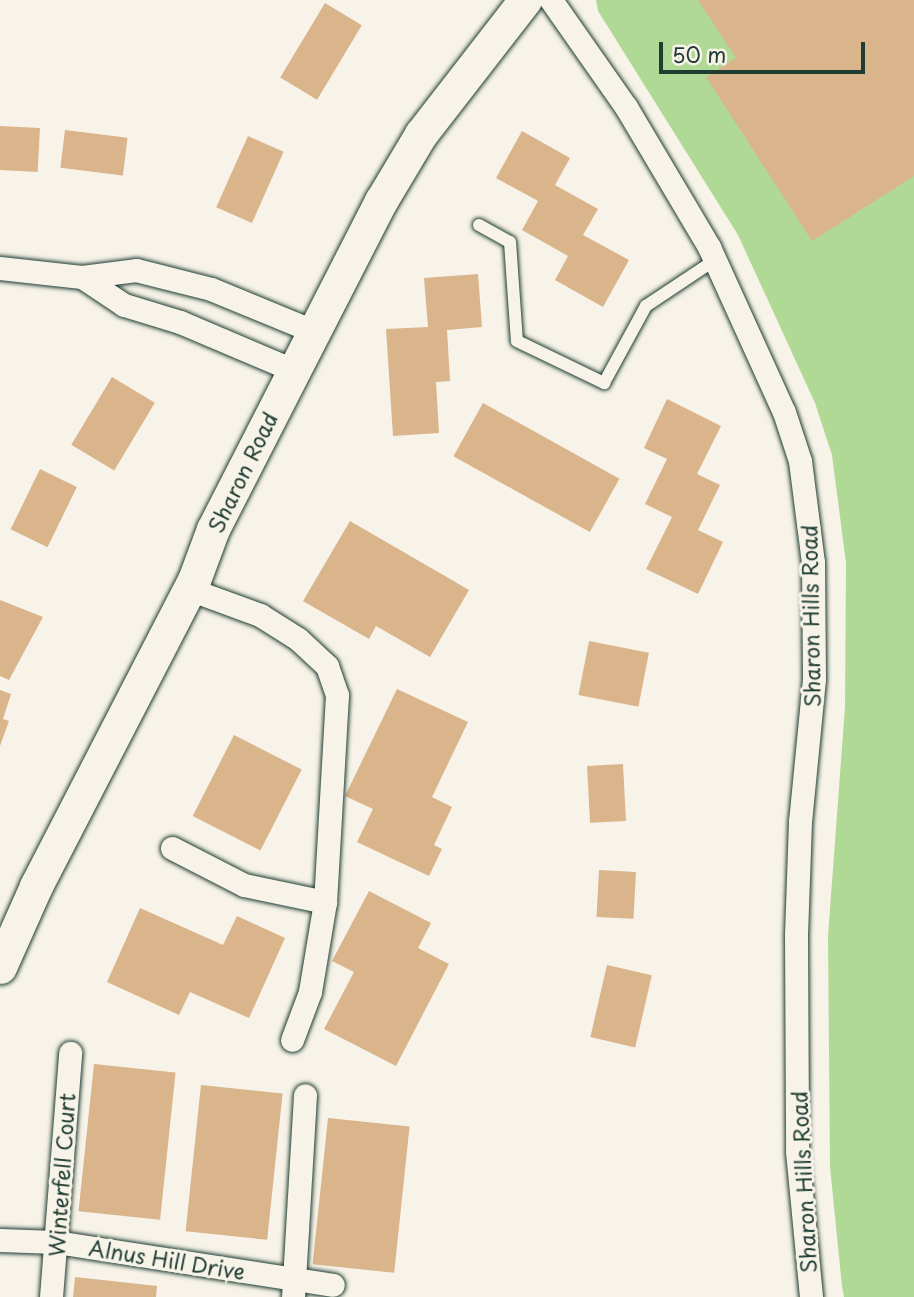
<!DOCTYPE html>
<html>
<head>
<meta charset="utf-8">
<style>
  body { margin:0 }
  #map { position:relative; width:914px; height:1297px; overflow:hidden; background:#f7f3e8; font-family:"Playpen Sans",sans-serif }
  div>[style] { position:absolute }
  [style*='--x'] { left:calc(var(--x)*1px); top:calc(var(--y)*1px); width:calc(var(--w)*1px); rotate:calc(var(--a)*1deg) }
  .green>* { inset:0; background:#b1d996 }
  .building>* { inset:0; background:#dab48b; transform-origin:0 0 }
  .roads { filter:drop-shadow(0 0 2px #1f3d34) drop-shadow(0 0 2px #1f3d34) }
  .lane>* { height:12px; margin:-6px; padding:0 6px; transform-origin:6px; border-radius:6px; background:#f7f3e8 }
  .street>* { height:23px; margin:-11.5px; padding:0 11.5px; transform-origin:11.5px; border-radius:11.5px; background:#f7f3e8 }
  .secondary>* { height:33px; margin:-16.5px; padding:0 16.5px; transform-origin:16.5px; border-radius:16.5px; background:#f7f3e8 }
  span { translate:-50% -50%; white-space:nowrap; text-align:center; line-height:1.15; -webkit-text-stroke:6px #f7f3e8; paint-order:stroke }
  .street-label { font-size:21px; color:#1f3d34 }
  .scale { position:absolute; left:659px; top:42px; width:206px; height:32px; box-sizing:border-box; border:4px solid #1f3d34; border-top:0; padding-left:9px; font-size:21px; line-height:24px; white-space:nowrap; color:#1f3d34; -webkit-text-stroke:5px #f7f3e8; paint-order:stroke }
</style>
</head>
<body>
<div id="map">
  <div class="green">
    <i style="clip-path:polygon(596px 0,914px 0,914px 1297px,844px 1297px,842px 1286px,830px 1167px,828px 936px,845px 707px,846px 563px,832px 455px,815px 403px,738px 235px,598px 11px)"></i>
  </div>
  <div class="building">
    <i style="clip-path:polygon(698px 0,914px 0,914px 176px,812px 241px,706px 77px,736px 58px)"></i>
    <i style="left:325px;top:3px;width:43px;height:87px;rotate:31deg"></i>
    <i style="left:0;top:126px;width:40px;height:44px;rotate:3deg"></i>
    <i style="left:65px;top:130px;width:63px;height:38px;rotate:7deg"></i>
    <i style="clip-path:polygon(522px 131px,570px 158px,555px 185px,598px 209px,583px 235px,629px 260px,603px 307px,555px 280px,568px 256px,522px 230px,538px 201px,496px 178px)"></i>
    <i style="left:248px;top:136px;width:39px;height:78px;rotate:24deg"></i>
    <i style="clip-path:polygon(478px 274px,482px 327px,447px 330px,450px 381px,436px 382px,439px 433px,393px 436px,386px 329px,428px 327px,424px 278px)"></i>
    <i style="left:112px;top:377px;width:50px;height:79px;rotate:31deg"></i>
    <i style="clip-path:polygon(667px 399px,721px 426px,697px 474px,720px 485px,698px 530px,723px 542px,698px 594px,646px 569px,672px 517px,645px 504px,667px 459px,644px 448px)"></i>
    <i style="left:483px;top:403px;width:156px;height:61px;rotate:29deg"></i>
    <i style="left:40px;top:469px;width:41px;height:67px;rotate:26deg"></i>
    <i style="clip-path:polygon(350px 521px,469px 590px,430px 657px,376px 626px,369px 639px,303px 601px)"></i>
    <i style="clip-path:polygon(0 600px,43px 617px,9px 680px,0 676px)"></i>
    <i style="left:589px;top:641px;width:61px;height:55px;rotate:11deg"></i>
    <i style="clip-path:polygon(397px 689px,468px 722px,432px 797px,452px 807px,434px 845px,442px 849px,429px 876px,357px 842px,373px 809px,345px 796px)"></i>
    <i style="clip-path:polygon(0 690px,11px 694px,3px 719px,9px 721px,0 746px)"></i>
    <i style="left:234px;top:735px;width:76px;height:91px;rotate:27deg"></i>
    <i style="left:623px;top:764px;width:57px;height:36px;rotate:87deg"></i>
    <i style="left:599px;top:870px;width:37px;height:47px;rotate:3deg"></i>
    <i style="clip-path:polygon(369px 891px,431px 923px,418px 948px,449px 964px,396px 1066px,324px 1029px,354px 972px,332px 961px)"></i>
    <i style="clip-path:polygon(140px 908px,223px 945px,237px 916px,285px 938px,249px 1018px,190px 992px,179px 1015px,107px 982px)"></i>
    <i style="left:607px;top:965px;width:46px;height:74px;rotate:13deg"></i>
    <i style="left:94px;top:1064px;width:82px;height:148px;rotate:6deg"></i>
    <i style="left:201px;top:1085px;width:82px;height:147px;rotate:6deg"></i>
    <i style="left:328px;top:1118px;width:82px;height:147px;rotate:6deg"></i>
    <i style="clip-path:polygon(75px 1277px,157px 1286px,156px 1297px,73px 1297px)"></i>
  </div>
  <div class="roads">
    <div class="lane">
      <i style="--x:479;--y:225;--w:35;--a:29"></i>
      <i style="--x:510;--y:242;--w:99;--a:86"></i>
      <i style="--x:517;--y:341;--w:97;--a:25.8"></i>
      <i style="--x:604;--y:383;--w:88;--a:-61.4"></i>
      <i style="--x:646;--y:306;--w:83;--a:-33.7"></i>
    </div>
    <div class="street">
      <i style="--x:551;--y:0;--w:131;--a:55"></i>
      <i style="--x:626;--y:107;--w:163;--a:59.3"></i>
      <i style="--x:709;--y:247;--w:181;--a:65.6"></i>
      <i style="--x:784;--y:412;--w:52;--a:71.9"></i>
      <i style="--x:800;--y:461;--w:102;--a:82.7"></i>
      <i style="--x:813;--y:562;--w:117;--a:89.5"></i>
      <i style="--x:814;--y:679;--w:143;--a:95.6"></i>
      <i style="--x:800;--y:821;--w:113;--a:92"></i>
      <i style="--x:796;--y:934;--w:217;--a:89.7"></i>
      <i style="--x:797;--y:1151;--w:147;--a:84.5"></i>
      <i style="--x:0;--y:268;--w:82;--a:6.3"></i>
      <i style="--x:293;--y:370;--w:123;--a:-157"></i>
      <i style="--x:180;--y:322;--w:59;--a:-163.1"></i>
      <i style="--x:124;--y:305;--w:50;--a:-146.3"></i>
      <i style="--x:82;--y:277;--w:54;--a:-7.4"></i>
      <i style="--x:136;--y:270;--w:77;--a:14.2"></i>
      <i style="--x:211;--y:289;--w:110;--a:22.4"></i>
      <i style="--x:189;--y:589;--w:76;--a:20.1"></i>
      <i style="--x:260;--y:615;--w:45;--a:32.3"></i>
      <i style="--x:298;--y:639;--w:40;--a:43"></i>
      <i style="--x:327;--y:666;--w:31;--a:71"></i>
      <i style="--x:337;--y:695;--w:207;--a:93.3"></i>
      <i style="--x:325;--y:902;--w:91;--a:99.5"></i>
      <i style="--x:310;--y:992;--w:51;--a:110.6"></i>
      <i style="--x:172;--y:848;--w:81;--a:27.2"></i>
      <i style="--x:244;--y:885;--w:83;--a:11.9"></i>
      <i style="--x:0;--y:1240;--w:56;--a:2"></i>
      <i style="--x:56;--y:1242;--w:280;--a:8.8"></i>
      <i style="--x:51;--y:1297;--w:245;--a:-85.5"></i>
      <i style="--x:293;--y:1297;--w:202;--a:-86.6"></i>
    </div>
    <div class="secondary">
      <i style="--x:0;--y:967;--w:89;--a:-66"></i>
      <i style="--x:36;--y:886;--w:344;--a:-62.7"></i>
      <i style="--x:194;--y:580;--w:54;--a:-69.6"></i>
      <i style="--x:213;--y:529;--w:369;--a:-62.9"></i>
      <i style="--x:381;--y:201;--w:78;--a:-59.2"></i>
      <i style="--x:421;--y:134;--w:170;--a:-52.2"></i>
    </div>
  </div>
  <div class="street-label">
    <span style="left:242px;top:472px;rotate:-64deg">Sharon Road</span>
    <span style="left:810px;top:616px;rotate:-91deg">Sharon Hills Road</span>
    <span style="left:61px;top:1175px;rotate:-86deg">Winterfell Court</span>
    <span style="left:803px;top:1182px;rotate:-93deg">Sharon Hills Road</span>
    <span style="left:167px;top:1259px;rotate:9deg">Alnus Hill Drive</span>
  </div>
  <div class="scale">50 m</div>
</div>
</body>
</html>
